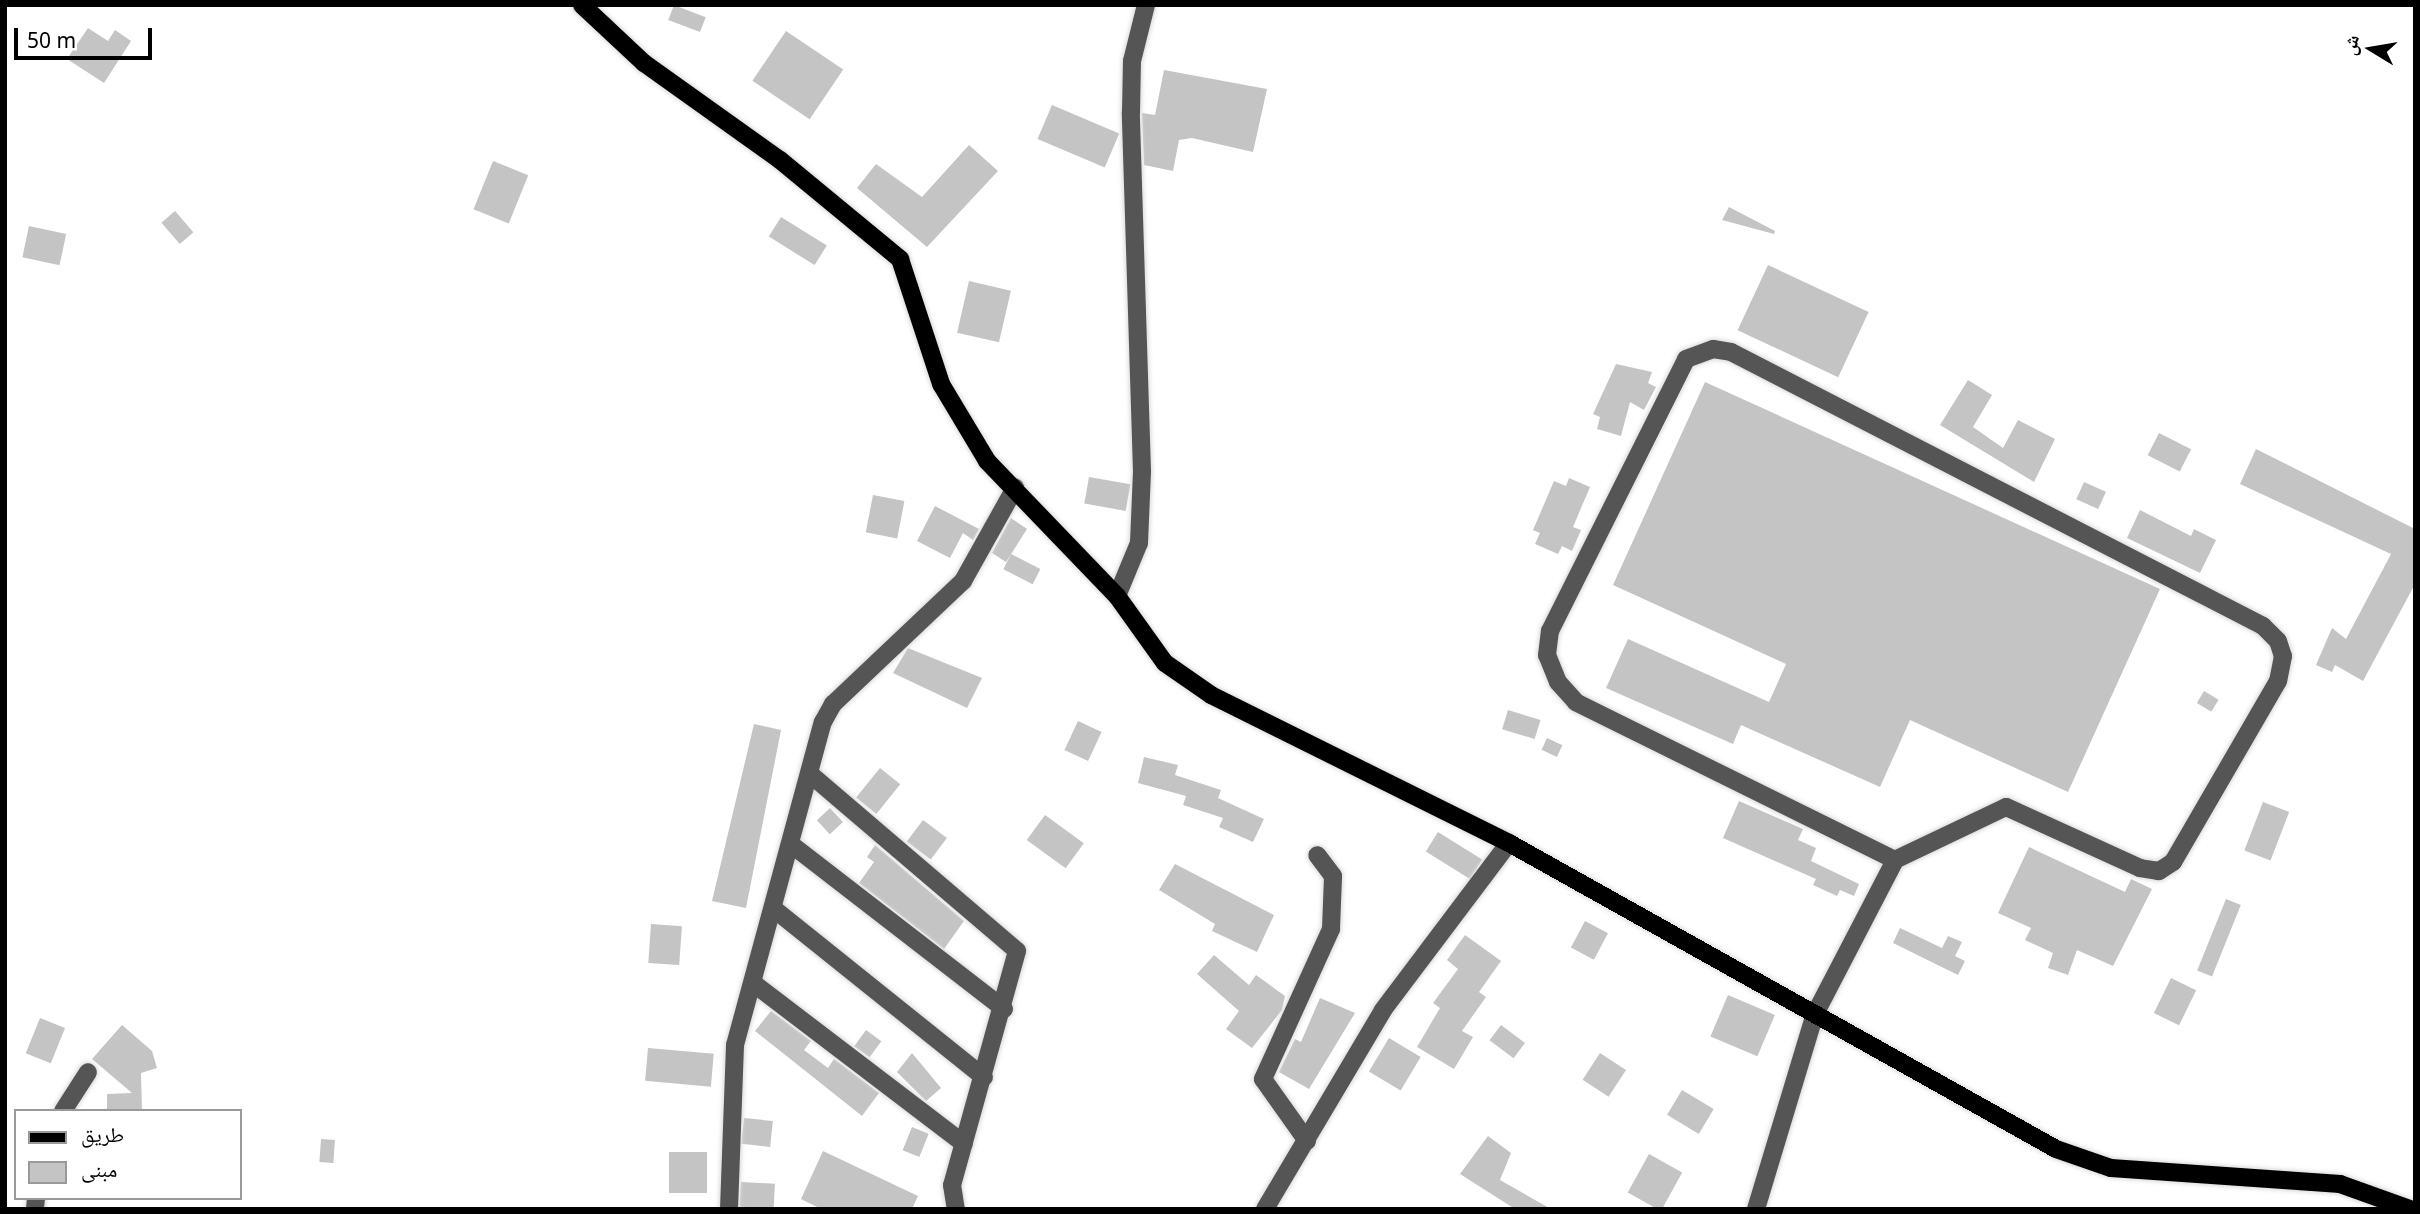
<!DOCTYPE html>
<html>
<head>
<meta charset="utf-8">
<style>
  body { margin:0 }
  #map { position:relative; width:2420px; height:1214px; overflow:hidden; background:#fff; font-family:"Noto Sans","Noto Naskh Arabic",sans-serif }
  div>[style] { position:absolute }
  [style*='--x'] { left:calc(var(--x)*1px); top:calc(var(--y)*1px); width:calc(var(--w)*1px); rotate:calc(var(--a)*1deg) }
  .building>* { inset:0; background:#c4c4c4; transform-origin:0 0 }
  .roads { filter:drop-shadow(0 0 2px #dbdbdb) drop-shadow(0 0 2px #dbdbdb) }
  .minor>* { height:18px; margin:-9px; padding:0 9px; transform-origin:9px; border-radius:9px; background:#555 }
  .major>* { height:18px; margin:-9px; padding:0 9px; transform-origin:9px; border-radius:9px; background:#000 }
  span { translate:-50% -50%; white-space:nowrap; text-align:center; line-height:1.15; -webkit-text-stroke:7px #fff; paint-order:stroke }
  .frame { position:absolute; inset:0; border:7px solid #000; pointer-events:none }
  .legend { position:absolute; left:14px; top:1109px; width:228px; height:91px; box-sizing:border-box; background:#fff; border:2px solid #999; margin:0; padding:9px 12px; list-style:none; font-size:21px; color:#000 }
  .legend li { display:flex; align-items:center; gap:14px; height:35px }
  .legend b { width:35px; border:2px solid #999 }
  .north { position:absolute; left:2336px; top:14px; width:70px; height:70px; -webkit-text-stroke:5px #fff; paint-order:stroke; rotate:281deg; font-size:19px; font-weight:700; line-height:28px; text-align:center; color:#000 }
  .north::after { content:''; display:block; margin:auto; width:24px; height:32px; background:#000; clip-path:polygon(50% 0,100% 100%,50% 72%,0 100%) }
  .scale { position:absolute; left:14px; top:28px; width:138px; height:32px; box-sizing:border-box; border:4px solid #000; border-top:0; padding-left:9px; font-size:21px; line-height:24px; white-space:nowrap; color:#000; -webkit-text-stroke:5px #fff; paint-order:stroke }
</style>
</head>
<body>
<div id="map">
  <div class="building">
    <i style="left:674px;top:5px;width:34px;height:16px;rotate:21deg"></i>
    <i style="clip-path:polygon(88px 28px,108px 41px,115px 30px,131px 41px,104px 83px,67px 59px)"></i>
    <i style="left:786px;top:31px;width:69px;height:60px;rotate:34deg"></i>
    <i style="clip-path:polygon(1164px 70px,1267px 89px,1253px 152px,1192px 138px,1179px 140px,1173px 171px,1144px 165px,1142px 113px,1155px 115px)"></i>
    <i style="left:1052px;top:105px;width:73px;height:37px;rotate:23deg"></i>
    <i style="clip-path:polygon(969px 145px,998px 171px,927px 247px,857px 188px,876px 164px,922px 197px)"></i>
    <i style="left:493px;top:161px;width:38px;height:52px;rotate:22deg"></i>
    <i style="clip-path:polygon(1729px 207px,1775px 231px,1774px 234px,1722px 220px)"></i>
    <i style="left:175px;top:211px;width:28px;height:18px;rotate:49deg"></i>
    <i style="left:781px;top:217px;width:54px;height:23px;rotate:32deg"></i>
    <i style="left:29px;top:226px;width:38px;height:32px;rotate:12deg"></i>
    <i style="left:1768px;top:265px;width:111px;height:72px;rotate:25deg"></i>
    <i style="left:969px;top:281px;width:43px;height:53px;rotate:13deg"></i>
    <i style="clip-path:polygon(1616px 364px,1652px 372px,1648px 383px,1656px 387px,1644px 410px,1630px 402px,1621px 436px,1597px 429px,1600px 417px,1593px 414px)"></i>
    <i style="clip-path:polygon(1968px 380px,1992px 395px,1973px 427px,2003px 448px,2018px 420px,2055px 439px,2034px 482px,1940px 425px)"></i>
    <i style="clip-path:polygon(1705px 382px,2160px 589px,2068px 792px,1910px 720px,1880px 787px,1741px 725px,1733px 744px,1606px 688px,1628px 639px,1769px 702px,1786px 664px,1613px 585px)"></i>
    <i style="left:2159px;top:433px;width:36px;height:25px;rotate:27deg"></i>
    <i style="clip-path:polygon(2256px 449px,2415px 529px,2415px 584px,2363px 681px,2335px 665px,2332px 672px,2316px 665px,2332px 628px,2346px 639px,2391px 554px,2240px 484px)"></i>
    <i style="left:1089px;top:477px;width:42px;height:27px;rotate:10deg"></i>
    <i style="clip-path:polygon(1569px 478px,1590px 487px,1573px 527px,1581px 530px,1572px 551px,1562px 546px,1558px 554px,1535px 544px,1540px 533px,1533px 530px,1554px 481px,1566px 486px)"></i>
    <i style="left:2084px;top:482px;width:24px;height:19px;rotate:24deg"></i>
    <i style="left:873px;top:495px;width:32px;height:38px;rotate:11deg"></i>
    <i style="clip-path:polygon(935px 506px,979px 529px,973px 540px,963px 533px,950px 558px,917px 541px)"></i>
    <i style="clip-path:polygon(2140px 510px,2191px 536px,2194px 529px,2216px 540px,2200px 573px,2127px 538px)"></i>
    <i style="clip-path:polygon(1011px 518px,1027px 529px,1006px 562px,992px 553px)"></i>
    <i style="left:1011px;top:554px;width:33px;height:17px;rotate:27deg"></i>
    <i style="clip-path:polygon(908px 648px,982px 678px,967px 708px,893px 673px)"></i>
    <i style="left:2204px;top:691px;width:17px;height:14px;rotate:31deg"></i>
    <i style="left:1508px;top:710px;width:34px;height:20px;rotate:17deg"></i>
    <i style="left:1078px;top:721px;width:26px;height:32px;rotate:25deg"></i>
    <i style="clip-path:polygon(754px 724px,781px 730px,746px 908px,712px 901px)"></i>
    <i style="left:1547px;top:738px;width:17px;height:13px;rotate:25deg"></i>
    <i style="clip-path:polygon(1144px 757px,1178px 765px,1175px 775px,1221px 790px,1218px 798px,1264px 819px,1253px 842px,1219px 827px,1223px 818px,1183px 805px,1186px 796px,1138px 783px)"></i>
    <i style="left:880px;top:768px;width:26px;height:38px;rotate:39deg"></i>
    <i style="clip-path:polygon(1739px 801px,1803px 829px,1798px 840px,1816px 848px,1811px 861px,1859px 884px,1854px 896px,1840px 890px,1837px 896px,1813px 885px,1816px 879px,1723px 838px)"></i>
    <i style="left:2263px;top:802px;width:28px;height:52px;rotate:21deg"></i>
    <i style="left:830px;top:808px;width:19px;height:18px;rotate:47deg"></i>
    <i style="left:1045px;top:815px;width:48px;height:31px;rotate:36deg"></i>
    <i style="left:923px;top:820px;width:30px;height:27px;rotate:37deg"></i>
    <i style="left:1438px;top:832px;width:52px;height:23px;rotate:32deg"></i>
    <i style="clip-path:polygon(875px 845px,964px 921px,944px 949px,859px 883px,874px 862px,867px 857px)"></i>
    <i style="clip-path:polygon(2029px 847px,2125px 892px,2131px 879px,2152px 889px,2113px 966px,2077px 950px,2068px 975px,2048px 968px,2053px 953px,2025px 940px,2031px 928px,1998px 913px)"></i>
    <i style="clip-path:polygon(1175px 864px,1274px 915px,1257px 952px,1212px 931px,1215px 924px,1159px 890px)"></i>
    <i style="left:2226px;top:899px;width:16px;height:77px;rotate:22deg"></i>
    <i style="left:1585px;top:921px;width:26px;height:30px;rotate:28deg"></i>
    <i style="left:651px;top:924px;width:31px;height:39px;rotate:4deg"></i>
    <i style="clip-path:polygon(1900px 928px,1942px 948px,1948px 936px,1962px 942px,1955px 956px,1965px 961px,1958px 975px,1893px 943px)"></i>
    <i style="clip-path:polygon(1465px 935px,1501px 961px,1479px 992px,1486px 997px,1462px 1031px,1473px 1037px,1454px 1069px,1417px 1047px,1440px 1008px,1433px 1003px,1458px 969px,1447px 960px)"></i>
    <i style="clip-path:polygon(1214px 955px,1249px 985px,1256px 975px,1285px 996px,1282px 1010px,1252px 1048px,1226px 1029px,1239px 1011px,1197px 974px)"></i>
    <i style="left:2171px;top:978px;width:28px;height:39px;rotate:26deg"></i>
    <i style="left:1728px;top:995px;width:51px;height:45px;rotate:23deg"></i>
    <i style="clip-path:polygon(1320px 998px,1355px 1013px,1309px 1089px,1279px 1072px,1295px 1039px,1301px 1042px)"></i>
    <i style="clip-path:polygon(771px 1011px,811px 1041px,804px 1050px,828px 1068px,834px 1059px,879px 1093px,862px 1116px,755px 1031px)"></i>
    <i style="left:40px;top:1018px;width:27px;height:38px;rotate:22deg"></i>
    <i style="clip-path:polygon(122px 1025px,152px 1051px,157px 1068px,141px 1073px,142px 1111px,107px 1111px,107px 1094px,132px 1093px,92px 1059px)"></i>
    <i style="left:1501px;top:1025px;width:30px;height:19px;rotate:37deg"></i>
    <i style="left:866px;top:1030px;width:19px;height:20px;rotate:36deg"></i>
    <i style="left:1389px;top:1038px;width:37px;height:39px;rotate:31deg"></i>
    <i style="left:648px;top:1048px;width:66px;height:33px;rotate:5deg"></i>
    <i style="clip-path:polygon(912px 1053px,941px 1088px,926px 1101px,897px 1072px)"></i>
    <i style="left:1600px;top:1053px;width:31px;height:32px;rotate:33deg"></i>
    <i style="left:1682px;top:1090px;width:37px;height:29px;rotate:31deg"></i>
    <i style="left:744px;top:1118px;width:29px;height:26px;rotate:6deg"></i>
    <i style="left:912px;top:1127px;width:18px;height:25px;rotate:22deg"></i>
    <i style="clip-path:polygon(1488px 1136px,1511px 1153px,1500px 1180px,1551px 1209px,1515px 1209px,1460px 1174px)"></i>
    <i style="left:321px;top:1139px;width:14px;height:23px;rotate:4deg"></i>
    <i style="clip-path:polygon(823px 1151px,918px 1196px,912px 1209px,821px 1209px,801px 1199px)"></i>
    <i style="left:707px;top:1152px;width:41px;height:38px;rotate:90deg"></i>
    <i style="left:1649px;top:1154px;width:38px;height:44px;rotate:29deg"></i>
    <i style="left:741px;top:1182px;width:34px;height:27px;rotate:3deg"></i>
  </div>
  <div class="roads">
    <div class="minor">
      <i style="--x:1713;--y:349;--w:18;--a:9"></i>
      <i style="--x:1731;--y:352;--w:598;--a:27.25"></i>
      <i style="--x:2263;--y:626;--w:21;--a:45"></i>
      <i style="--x:2278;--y:641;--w:16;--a:72"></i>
      <i style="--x:2283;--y:656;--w:25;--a:101"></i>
      <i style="--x:2278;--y:681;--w:209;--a:120.1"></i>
      <i style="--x:2173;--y:862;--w:17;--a:147"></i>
      <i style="--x:2159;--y:871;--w:19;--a:-171"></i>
      <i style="--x:2140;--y:868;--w:147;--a:-155.5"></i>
      <i style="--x:2006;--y:807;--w:123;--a:154.5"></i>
      <i style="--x:1895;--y:860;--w:356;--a:-153.7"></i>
      <i style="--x:1576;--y:702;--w:27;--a:-132"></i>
      <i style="--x:1558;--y:682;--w:29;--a:-112"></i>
      <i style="--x:1547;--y:655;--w:24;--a:-83"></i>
      <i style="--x:1550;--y:631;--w:304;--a:-63.4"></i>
      <i style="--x:1686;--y:359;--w:29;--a:-20"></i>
      <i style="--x:1117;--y:596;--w:57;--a:-67.5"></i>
      <i style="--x:1139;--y:543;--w:72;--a:-87.6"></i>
      <i style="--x:1142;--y:471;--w:359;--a:-91.8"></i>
      <i style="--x:1131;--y:112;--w:51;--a:-88.9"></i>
      <i style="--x:1132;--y:61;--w:58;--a:-76"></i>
      <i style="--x:810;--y:774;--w:272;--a:40.5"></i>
      <i style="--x:1017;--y:951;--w:243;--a:105.5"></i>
      <i style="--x:952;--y:1185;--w:24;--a:81"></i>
      <i style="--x:792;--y:845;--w:268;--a:37.7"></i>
      <i style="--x:774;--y:909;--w:269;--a:38.7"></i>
      <i style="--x:753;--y:983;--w:265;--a:37.3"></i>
      <i style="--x:63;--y:1111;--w:46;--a:-57.3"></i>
      <i style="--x:1307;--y:1141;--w:76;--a:-125.4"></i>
      <i style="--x:1263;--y:1079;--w:165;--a:-65.6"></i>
      <i style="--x:1331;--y:929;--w:53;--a:-87.8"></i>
      <i style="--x:1333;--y:876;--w:26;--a:-127"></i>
      <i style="--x:35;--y:1209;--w:11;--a:-85"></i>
      <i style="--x:729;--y:1209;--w:164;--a:-87.9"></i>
      <i style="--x:735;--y:1045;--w:335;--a:-74.8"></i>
      <i style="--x:823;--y:722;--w:21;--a:-61"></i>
      <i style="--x:833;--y:704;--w:179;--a:-43.4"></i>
      <i style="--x:963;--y:581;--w:107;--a:-60.8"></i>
      <i style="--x:1265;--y:1209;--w:231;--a:-59.3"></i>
      <i style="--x:1383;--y:1010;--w:209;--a:-53"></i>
      <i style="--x:1756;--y:1209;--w:204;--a:-73.2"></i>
      <i style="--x:1815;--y:1014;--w:174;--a:-62.5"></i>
    </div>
    <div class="major">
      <i style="--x:582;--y:5;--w:85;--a:43.1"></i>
      <i style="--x:644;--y:63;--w:167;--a:35.5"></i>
      <i style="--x:780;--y:160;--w:156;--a:39.5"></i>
      <i style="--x:900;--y:259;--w:132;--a:71.8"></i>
      <i style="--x:941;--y:384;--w:90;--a:59.1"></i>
      <i style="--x:987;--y:461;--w:187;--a:46.1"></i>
      <i style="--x:1117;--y:596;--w:82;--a:54.4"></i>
      <i style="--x:1165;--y:663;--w:56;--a:34.8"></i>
      <i style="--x:1211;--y:695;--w:333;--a:26.4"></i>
      <i style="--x:1509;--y:843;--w:627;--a:29.22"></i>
      <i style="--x:2056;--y:1149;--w:58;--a:19.1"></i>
      <i style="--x:2111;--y:1168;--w:230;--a:4"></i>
      <i style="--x:2340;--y:1184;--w:74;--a:19.7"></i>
    </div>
  </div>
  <div class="frame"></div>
  <ul class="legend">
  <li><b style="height:9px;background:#000"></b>طريق</li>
  <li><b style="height:19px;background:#c4c4c4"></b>مبنى</li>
  </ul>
  <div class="north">ش</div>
  <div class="scale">50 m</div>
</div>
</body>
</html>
